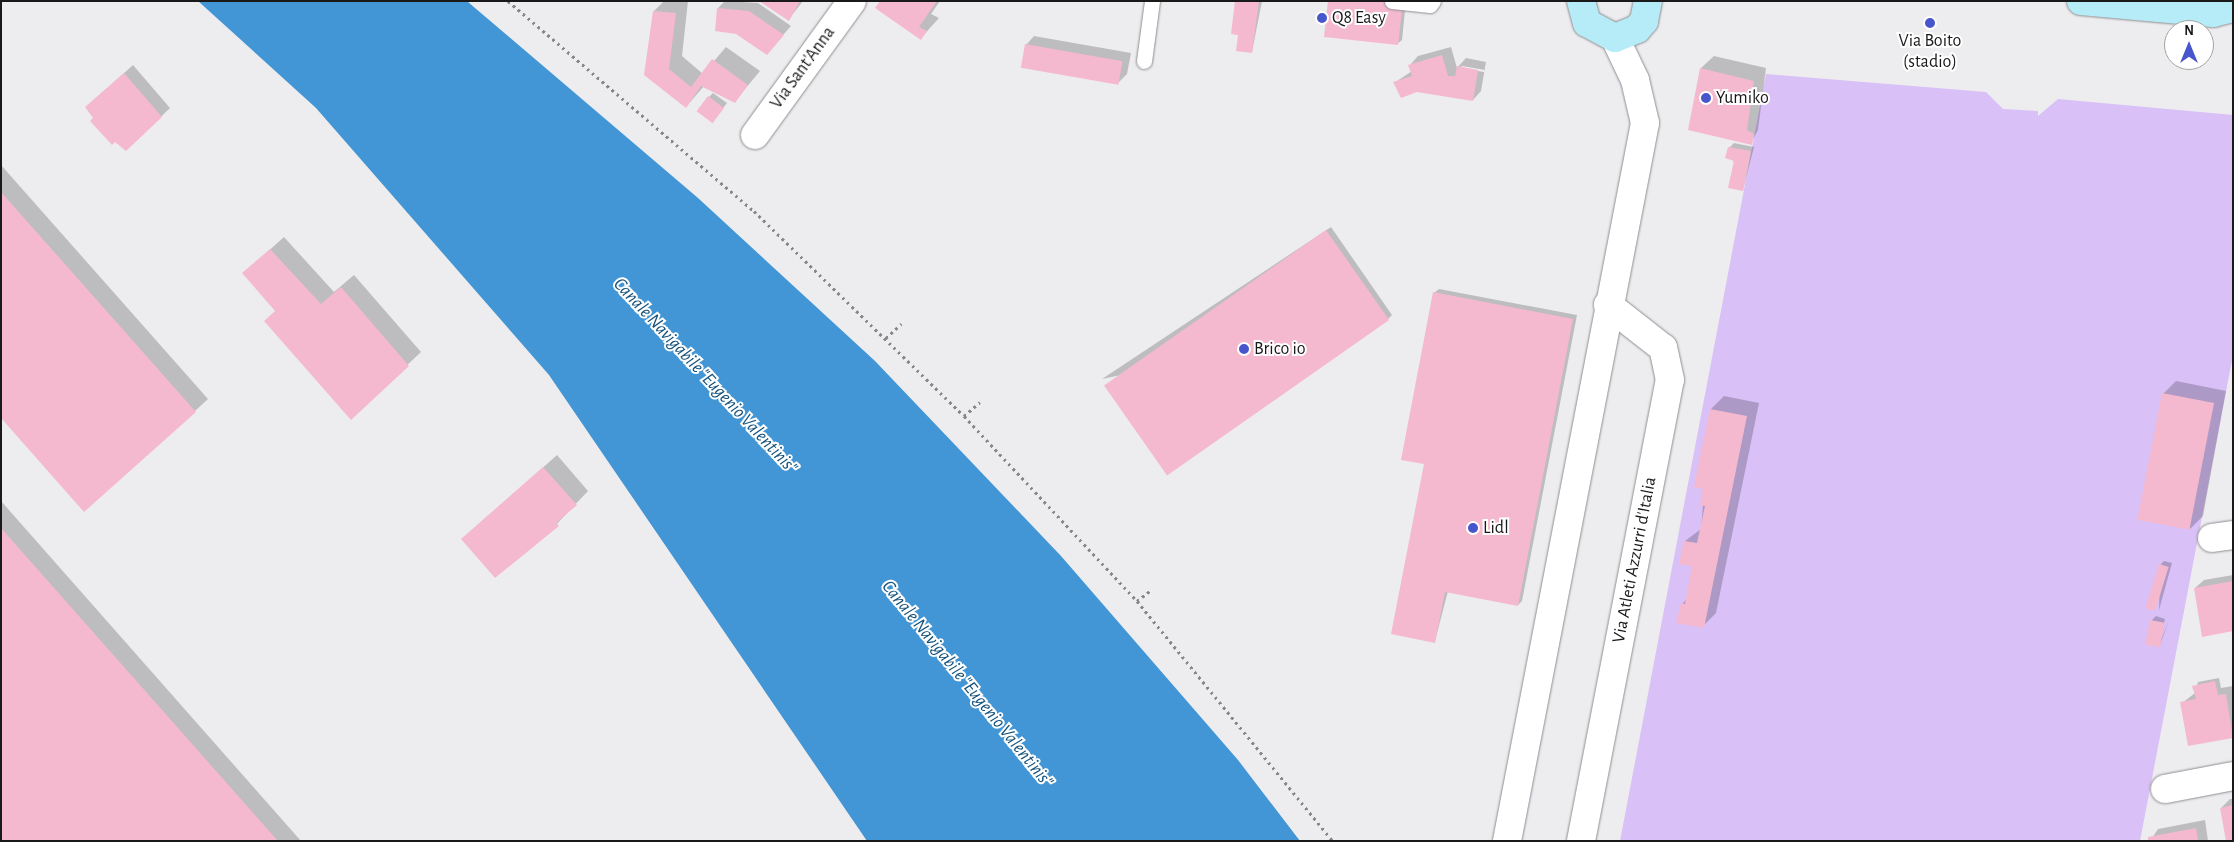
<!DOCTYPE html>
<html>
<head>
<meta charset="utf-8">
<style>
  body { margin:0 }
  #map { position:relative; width:2234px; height:842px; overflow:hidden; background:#edecef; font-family:"Alegreya Sans",sans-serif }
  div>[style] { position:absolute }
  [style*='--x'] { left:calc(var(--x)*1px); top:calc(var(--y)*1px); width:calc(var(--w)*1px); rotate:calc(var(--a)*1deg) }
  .green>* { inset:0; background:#d9c0f7 }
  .water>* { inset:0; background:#4296d5 }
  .shadow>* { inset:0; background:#0003 }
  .building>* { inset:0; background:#f5b9cf; transform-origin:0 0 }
  .path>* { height:3px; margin-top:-1.5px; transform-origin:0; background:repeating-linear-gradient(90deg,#878789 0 2.5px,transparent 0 6.5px) }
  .roads { filter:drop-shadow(0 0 1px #8f8e91) drop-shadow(0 0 1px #8f8e91) }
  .service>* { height:15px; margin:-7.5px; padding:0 7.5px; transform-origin:7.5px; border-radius:7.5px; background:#fff }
  .minor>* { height:28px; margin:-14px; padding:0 14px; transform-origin:14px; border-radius:14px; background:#fff }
  .primary>* { height:28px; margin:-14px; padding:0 14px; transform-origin:14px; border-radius:14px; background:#b5ecf8 }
  .dots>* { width:14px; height:14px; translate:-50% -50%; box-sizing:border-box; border:2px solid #fff; border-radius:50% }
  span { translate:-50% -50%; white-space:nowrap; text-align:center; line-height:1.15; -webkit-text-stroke:4px #fff; paint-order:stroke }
  .poi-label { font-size:18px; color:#19191a }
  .left { translate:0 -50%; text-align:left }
  .street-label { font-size:18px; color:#19191a }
  .water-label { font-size:19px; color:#14527c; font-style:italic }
  .frame { position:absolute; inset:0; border:2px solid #19191a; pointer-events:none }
  .north { position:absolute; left:2164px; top:20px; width:50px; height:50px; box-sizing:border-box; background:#fff; border:1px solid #a3a3a3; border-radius:50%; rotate:0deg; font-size:14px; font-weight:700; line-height:20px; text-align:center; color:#19191a }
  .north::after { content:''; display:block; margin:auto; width:18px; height:22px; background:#4756cb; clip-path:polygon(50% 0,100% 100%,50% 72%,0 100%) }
</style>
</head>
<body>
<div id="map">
  <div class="green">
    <i style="clip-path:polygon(1766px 74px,1986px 92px,2003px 109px,2038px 111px,2038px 116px,2058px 99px,2233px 115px,2233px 355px,2140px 841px,1620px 841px)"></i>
  </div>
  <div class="water">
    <i style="clip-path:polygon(198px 1px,467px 1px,475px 8px,698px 198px,875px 361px,1061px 556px,1238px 760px,1300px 841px,867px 841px,549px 375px,316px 108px)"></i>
  </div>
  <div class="shadow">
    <i style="clip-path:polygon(664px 1px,688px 1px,682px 56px,703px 74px,726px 47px,760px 71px,735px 101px,704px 86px,686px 107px,646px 74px,654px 11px)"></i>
    <i style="clip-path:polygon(725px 1px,758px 3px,791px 26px,767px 53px,736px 33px,716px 30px,718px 8px)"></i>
    <i style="clip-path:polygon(762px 1px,803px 1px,789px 19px)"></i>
    <i style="clip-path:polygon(881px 1px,940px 1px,931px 14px,939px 18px,921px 38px)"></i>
    <i style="clip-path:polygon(1236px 1px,1262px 1px,1252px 52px,1239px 34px)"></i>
    <i style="clip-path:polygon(1329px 1px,1406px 1px,1402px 40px,1397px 44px)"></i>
    <i style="clip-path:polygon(1034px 36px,1131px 53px,1127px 74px,1118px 83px,1026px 45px)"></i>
    <i style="clip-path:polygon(evenodd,1451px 47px,1457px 68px,1466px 58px,1486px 62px,1481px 91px,1473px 100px,1394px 83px,1412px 71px,1410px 65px,1418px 56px,1451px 47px,1462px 66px,1485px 70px,1484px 72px,1460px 68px,1462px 66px)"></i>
    <i style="clip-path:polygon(1714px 56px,1766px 68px,1758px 130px,1751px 143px,1701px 68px)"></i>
    <i style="clip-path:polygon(133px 65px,170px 108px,126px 150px,95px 118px,95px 99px)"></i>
    <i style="clip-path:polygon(713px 93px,727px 103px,713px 121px,709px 97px)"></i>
    <i style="clip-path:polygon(1734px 143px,1754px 147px,1743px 190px,1729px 148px)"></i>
    <i style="clip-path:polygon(1px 165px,208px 399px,195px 411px,1px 416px)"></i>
    <i style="clip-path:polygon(1331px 227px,1392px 315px,1388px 319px,1102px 379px)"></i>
    <i style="clip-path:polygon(284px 237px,334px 292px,354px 275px,421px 352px,351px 418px,276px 311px,244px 273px)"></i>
    <i style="clip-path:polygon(1439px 289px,1577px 315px,1522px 601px,1518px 605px,1448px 591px,1435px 641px,1426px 463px,1434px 293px)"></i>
    <i style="clip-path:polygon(2176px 381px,2226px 391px,2203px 516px,2190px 529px,2163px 394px)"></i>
    <i style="clip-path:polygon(1724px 396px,1759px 403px,1716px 613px,1703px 626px,1682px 604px,1688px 598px,1694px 565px,1685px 541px,1701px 529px,1711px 409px)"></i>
    <i style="clip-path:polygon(557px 455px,588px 491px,552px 529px,463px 539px)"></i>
    <i style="clip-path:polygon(1px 501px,301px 841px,1px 841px)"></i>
    <i style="clip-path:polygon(2164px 561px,2172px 563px,2159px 610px,2160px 565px)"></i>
    <i style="clip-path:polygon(2233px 575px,2233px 629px,2195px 588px,2204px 580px)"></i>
    <i style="clip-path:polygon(2156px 616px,2165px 619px,2160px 642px,2169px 620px,2160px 645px,2152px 620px)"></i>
    <i style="clip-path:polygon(2219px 678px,2221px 688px,2233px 686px,2233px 737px,2182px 703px,2195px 693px,2198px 682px)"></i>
    <i style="clip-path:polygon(2230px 799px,2233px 799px,2233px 841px,2221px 808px)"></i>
    <i style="clip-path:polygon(2205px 820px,2208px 841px,2150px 841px,2158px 829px)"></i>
  </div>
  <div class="building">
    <i style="clip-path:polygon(759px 1px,800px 1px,789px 21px)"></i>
    <i style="clip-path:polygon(880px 1px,937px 1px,919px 27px,927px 31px,921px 40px,875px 8px)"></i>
    <i style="clip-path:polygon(1235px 1px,1259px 1px,1252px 53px,1236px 51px,1238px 35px,1231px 34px)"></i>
    <i style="clip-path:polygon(1328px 1px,1403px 1px,1398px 45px,1324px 37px)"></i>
    <i style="clip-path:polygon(717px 8px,749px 11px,784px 35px,767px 55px,736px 34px,715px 31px)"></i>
    <i style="clip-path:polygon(653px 11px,676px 13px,669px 69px,691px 87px,712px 59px,748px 85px,735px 103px,701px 86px,686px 108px,644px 75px)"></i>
    <i style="left:1025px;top:44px;width:99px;height:24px;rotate:10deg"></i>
    <i style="clip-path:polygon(1442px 55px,1448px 76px,1455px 76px,1457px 66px,1478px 70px,1473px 101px,1417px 92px,1401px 98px,1393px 82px,1412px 76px,1408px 65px)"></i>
    <i style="clip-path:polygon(1700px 68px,1754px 81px,1747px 130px,1754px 134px,1752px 145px,1688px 130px)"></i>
    <i style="clip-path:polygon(124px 73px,162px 117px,126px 151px,115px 142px,112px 145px,90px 121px,93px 118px,85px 107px)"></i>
    <i style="left:708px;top:96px;width:20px;height:19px;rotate:37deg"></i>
    <i style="clip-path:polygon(1728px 147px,1751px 151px,1743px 191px,1728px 188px,1734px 161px,1725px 158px)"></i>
    <i style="clip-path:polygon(1px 192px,196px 412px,84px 512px,1px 418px)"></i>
    <i style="left:1326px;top:230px;width:110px;height:271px;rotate:55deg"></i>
    <i style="clip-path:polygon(270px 249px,321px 304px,341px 287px,409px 366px,351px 420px,264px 321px,275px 311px,242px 273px)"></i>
    <i style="clip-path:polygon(1433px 292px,1573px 319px,1518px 606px,1445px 592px,1435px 643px,1391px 634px,1424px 464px,1401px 460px)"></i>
    <i style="left:2162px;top:393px;width:53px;height:129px;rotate:11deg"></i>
    <i style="clip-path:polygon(1710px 409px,1747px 416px,1704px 628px,1676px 623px,1681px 603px,1685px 604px,1692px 566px,1679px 564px,1684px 541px,1697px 543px,1705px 506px,1700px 505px,1703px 489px,1694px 487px)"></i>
    <i style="clip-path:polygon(543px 467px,577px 505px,556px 523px,559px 526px,495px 578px,461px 539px)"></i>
    <i style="clip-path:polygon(1px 528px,278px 841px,1px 841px)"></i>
    <i style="left:2159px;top:564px;width:10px;height:46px;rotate:17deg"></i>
    <i style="clip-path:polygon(2233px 581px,2233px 631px,2202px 637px,2194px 588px)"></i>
    <i style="left:2150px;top:620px;width:15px;height:25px;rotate:11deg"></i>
    <i style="clip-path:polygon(2215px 681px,2218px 695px,2226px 694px,2233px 738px,2188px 746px,2180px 702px,2196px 699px,2192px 686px)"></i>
    <i style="clip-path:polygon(2233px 805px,2233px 841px,2226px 841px,2220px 808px)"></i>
    <i style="clip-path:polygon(2196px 828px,2198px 841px,2148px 841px,2148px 837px)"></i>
  </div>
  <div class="path">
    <i style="--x:508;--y:1;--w:323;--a:40.5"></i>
    <i style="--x:754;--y:211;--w:293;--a:44.3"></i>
    <i style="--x:964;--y:416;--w:253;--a:46.9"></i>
    <i style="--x:1137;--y:601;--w:310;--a:50.8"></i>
    <i style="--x:886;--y:338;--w:21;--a:-43"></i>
    <i style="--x:964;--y:416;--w:21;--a:-41"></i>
    <i style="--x:1137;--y:601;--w:16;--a:-38"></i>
  </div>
  <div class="roads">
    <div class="service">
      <i style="--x:1392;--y:1;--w:38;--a:6"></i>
      <i style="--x:1430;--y:5;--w:5;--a:-53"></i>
      <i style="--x:1144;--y:61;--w:61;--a:-82.4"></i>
    </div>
    <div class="minor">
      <i style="--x:755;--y:135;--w:165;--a:-54.1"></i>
      <i style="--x:2212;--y:538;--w:21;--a:-8"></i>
      <i style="--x:2165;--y:789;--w:69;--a:-10.8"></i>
      <i style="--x:1507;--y:841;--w:731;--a:-79.12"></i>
      <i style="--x:1645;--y:123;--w:44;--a:-103.1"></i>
      <i style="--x:1635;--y:80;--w:47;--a:-115.5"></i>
      <i style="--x:1581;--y:841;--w:470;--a:-79.1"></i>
      <i style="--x:1670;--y:380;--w:33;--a:-102"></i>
      <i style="--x:1663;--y:348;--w:70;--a:-142"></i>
    </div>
    <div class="primary">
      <i style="--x:1581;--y:1;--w:23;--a:75"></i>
      <i style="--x:1587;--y:23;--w:32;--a:28"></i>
      <i style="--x:1615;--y:38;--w:24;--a:-22"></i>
      <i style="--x:1637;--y:29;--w:11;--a:-49"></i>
      <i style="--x:1644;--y:21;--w:20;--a:-79"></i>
      <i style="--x:2081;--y:1;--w:133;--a:5.2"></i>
      <i style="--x:2213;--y:13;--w:21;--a:-14"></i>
    </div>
  </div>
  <div class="dots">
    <i style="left:1322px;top:18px;background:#4756cb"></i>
    <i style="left:1930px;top:23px;background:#4756cb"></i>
    <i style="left:1706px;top:98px;background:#4756cb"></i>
    <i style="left:1244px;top:349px;background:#4756cb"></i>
    <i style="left:1473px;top:528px;background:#4756cb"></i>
  </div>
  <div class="poi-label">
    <span class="left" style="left:1332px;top:18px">Q8 Easy</span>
    <span style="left:1930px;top:52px">Via Boito<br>(stadio)</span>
    <span class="left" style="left:1716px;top:98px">Yumiko</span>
    <span class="left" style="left:1254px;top:349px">Brico io</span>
    <span class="left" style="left:1483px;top:528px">Lidl</span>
  </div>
  <div class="street-label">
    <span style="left:803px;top:68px;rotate:-54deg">Via Sant'Anna</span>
    <span style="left:1635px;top:560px;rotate:-79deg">Via Atleti Azzurri d'Italia</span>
  </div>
  <div class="water-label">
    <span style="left:705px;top:376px;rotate:47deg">Canale Navigabile "Eugenio Valentinis"</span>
    <span style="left:967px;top:684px;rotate:51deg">Canale Navigabile "Eugenio Valentinis"</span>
  </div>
  <div class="frame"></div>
  <div class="north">N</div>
</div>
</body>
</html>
